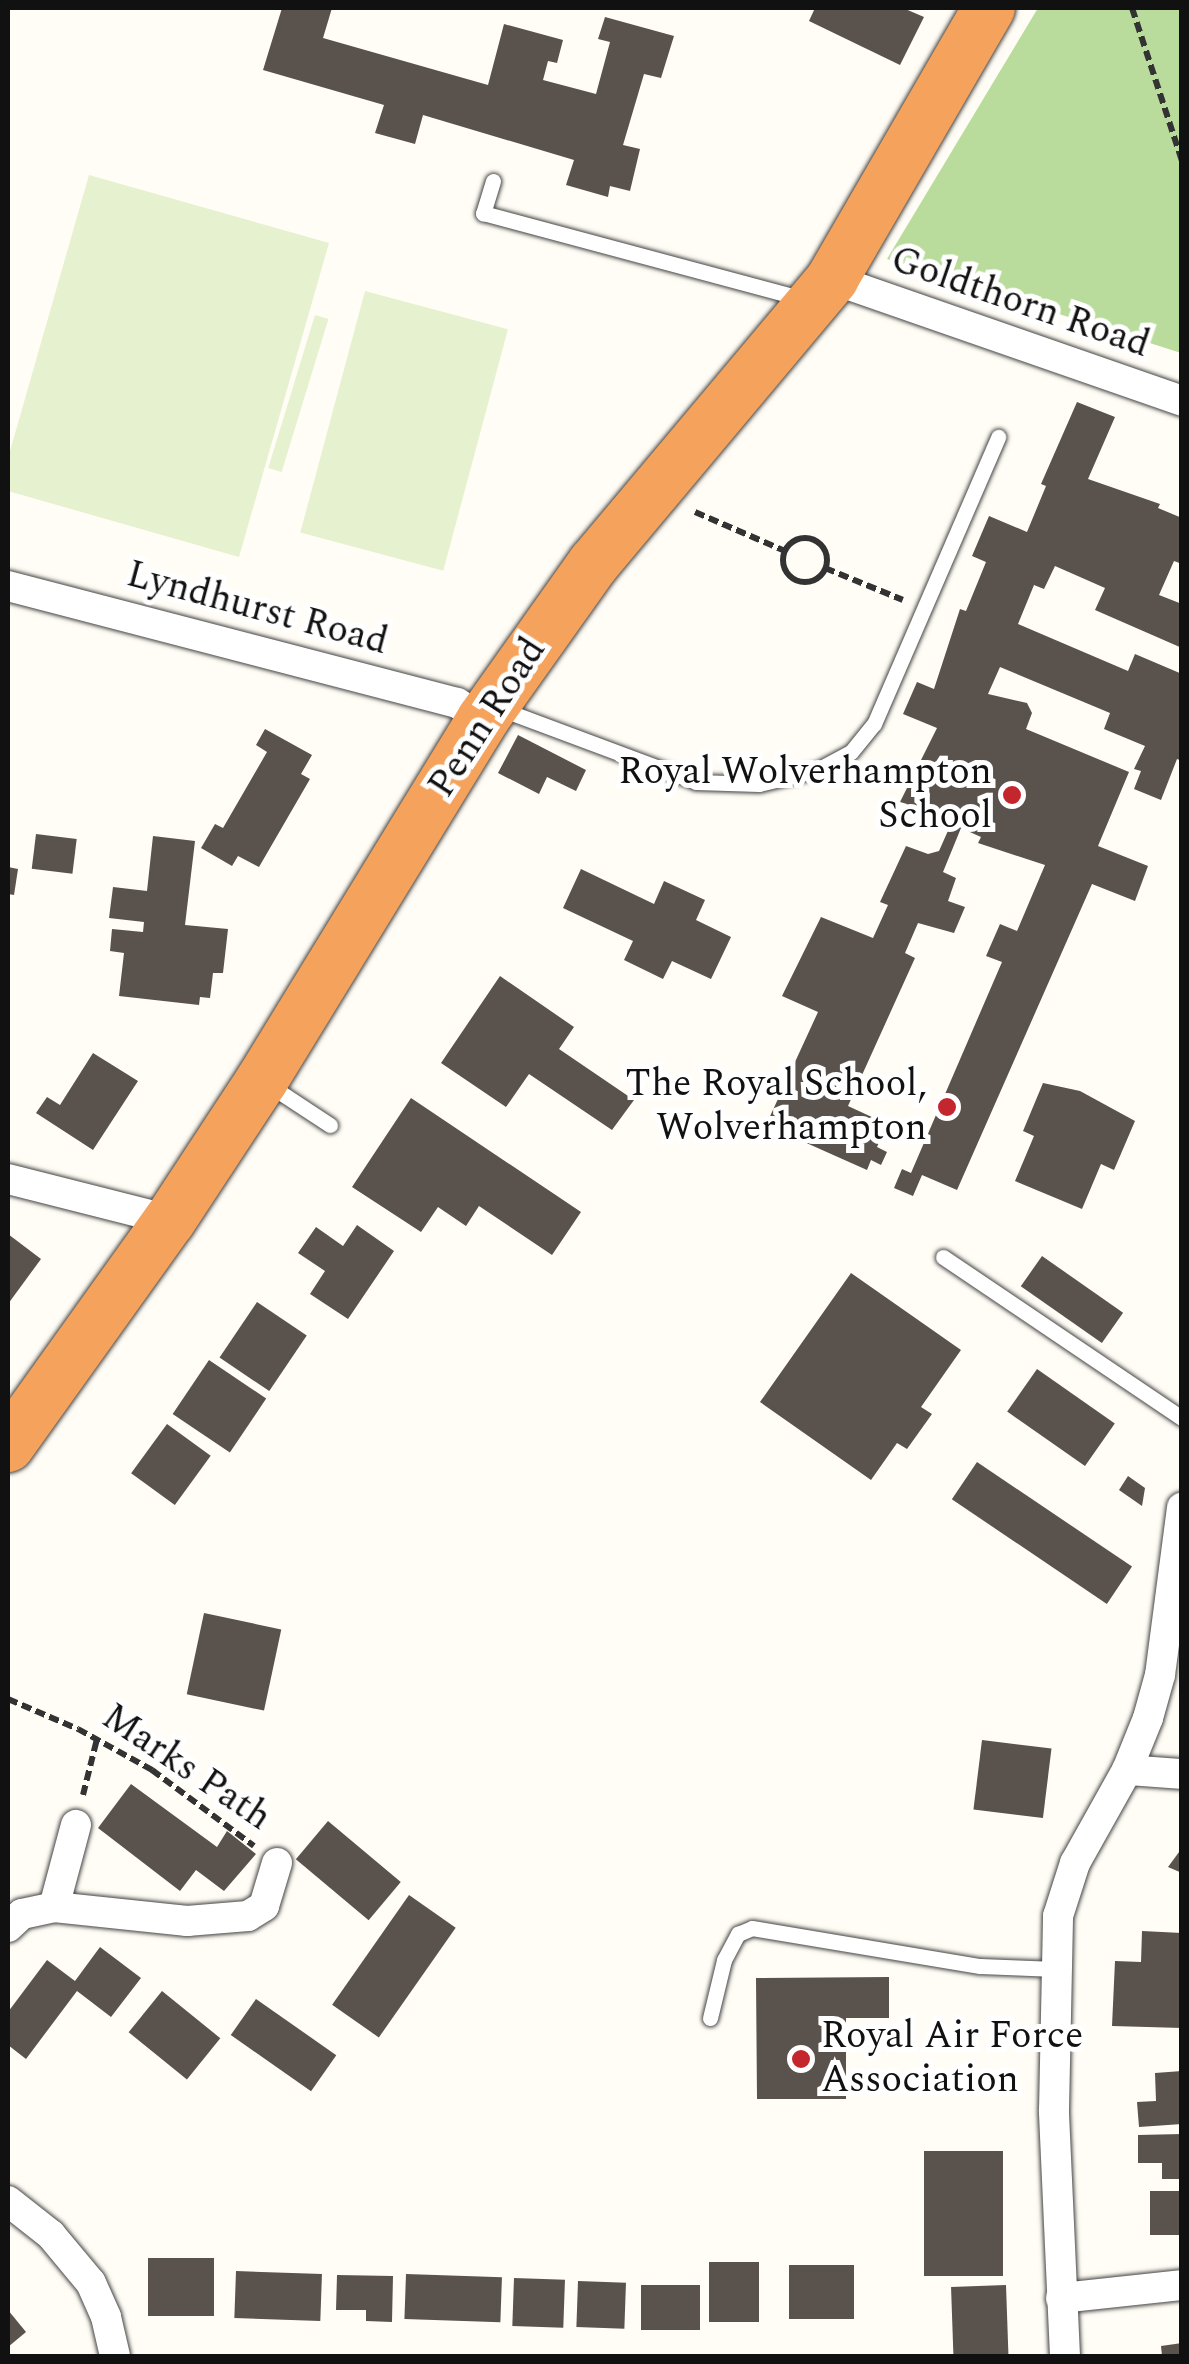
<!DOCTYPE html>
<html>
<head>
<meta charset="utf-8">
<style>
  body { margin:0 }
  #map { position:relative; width:1189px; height:2364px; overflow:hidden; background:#fffdf5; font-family:Spectral,serif }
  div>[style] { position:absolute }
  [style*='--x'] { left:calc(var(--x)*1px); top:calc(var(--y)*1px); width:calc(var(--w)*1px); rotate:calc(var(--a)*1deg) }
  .forest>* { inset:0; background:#b9dc9c }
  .pitch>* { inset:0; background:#e6f2cf; transform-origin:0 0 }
  .building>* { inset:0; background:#5a524d; transform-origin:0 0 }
  .path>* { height:6px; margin-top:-3px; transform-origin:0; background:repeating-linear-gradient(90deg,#333 0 10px,transparent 0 15px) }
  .path>.ring { margin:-3px; padding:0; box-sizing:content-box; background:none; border:6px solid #333; border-radius:50% }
  .roads { filter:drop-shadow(0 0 2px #444) drop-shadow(0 0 2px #444) }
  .lane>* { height:15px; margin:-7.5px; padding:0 7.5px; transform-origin:7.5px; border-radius:7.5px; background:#fff }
  .street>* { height:30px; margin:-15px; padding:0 15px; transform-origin:15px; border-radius:15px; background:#fff }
  .highway>* { height:52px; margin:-26px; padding:0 26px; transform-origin:26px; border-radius:26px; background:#f5a25d }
  .dots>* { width:28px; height:28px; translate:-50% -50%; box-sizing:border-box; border:5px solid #fff; border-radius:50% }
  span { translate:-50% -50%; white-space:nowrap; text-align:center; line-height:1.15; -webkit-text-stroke:10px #fff; paint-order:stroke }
  .street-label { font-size:38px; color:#111 }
  .poi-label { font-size:38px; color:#111 }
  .right { translate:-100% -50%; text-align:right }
  .left { translate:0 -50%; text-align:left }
  .frame { position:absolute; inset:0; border:10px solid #111; pointer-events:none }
</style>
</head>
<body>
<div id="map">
  <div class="forest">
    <i style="clip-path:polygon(1038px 8px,1181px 8px,1181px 353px,887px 259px)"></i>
  </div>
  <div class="pitch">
    <i style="clip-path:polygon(89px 175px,329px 243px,239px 557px,8px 491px,8px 458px)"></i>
    <i style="left:365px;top:291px;width:148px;height:250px;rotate:15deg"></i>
    <i style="left:315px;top:315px;width:14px;height:160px;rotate:17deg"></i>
  </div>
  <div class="building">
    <i style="clip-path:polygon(282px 8px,332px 8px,323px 38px,488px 85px,504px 24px,563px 40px,557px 63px,548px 61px,543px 80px,596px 94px,610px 42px,598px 39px,605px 17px,674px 36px,661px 78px,644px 74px,623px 145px,640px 149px,630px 191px,610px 186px,608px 197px,566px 185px,574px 160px,423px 115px,415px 144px,375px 133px,384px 105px,263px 70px)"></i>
    <i style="clip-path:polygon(815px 8px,903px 8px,924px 17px,900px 65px,809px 21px)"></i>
    <i style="clip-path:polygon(1077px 402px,1115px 417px,1088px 479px,1160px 504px,1158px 508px,1182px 518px,1182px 564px,1174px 561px,1159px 595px,1182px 604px,1182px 648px,1095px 610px,1105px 588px,1055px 566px,1044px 589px,1034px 585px,1018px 624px,1128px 671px,1135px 654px,1182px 674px,1182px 761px,1177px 759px,1161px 800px,1134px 789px,1141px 771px,1134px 769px,1145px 746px,1104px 729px,1110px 713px,1000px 667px,988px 694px,1027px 703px,1032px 713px,1026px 729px,1129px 772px,1098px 846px,1148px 866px,1135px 901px,1092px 884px,957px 1190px,922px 1175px,913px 1196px,894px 1188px,902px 1169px,911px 1173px,1002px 962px,986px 956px,1000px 924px,1017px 931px,1045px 865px,978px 843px,981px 837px,961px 828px,943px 872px,956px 878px,948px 901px,965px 907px,954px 933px,918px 923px,905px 953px,915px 958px,848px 1106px,887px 1124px,877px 1147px,887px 1152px,881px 1165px,871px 1160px,867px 1170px,766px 1125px,818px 1012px,782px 996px,821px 917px,873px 938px,888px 905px,880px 902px,906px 846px,928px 854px,939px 851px,951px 824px,937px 819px,935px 824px,904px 811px,907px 804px,900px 802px,937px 728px,903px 714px,917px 682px,934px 689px,960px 609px,966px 611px,986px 562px,972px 556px,989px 516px,1027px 532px,1046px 486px,1041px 484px)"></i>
    <i style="clip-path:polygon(265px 729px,312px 755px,301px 774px,310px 779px,259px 867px,238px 856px,232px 866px,201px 848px,215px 824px,223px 828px,267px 752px,256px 745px)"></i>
    <i style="clip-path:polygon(518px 735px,586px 770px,576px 791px,547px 777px,539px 794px,498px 773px)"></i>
    <i style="left:36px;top:834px;width:41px;height:35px;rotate:7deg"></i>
    <i style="clip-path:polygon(153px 836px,195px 841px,185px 925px,228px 929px,223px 973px,213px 973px,210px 998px,200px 997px,199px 1005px,119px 996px,124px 953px,110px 951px,112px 929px,143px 932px,144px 922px,109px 918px,113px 887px,147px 891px)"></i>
    <i style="clip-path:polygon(8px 867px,18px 869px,14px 895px,8px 894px)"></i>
    <i style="clip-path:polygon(581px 869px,654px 904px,664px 881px,705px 900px,696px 920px,731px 937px,711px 979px,672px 961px,663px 979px,624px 960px,633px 941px,563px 908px)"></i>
    <i style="clip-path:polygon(500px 976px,574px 1027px,559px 1049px,634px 1100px,612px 1130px,529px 1074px,506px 1107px,441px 1063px)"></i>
    <i style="clip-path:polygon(93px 1053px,138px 1081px,93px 1150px,36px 1113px,47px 1097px,60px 1105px)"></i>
    <i style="clip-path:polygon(1043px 1083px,1080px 1091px,1135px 1121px,1114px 1170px,1101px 1164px,1082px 1209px,1015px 1181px,1034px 1136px,1023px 1131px)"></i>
    <i style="clip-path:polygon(411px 1098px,581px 1212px,552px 1255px,479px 1206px,466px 1226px,438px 1207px,421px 1232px,352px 1187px)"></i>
    <i style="clip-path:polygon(357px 1225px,394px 1251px,348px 1319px,310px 1294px,325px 1271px,298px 1253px,316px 1227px,343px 1246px)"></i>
    <i style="clip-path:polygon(8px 1234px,41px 1259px,8px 1304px)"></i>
    <i style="left:1042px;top:1256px;width:99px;height:37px;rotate:35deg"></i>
    <i style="clip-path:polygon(851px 1273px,961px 1350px,921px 1407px,932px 1414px,907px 1449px,897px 1443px,871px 1480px,760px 1402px)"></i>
    <i style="left:257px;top:1302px;width:60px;height:67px;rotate:34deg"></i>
    <i style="left:209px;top:1360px;width:69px;height:65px;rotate:34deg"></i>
    <i style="left:1037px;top:1369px;width:95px;height:52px;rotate:35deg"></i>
    <i style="left:167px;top:1424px;width:54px;height:61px;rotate:36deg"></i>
    <i style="left:977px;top:1462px;width:187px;height:45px;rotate:34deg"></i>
    <i style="clip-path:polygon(1128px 1476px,1145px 1488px,1142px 1506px,1119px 1490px)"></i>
    <i style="left:204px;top:1613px;width:79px;height:83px;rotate:12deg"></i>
    <i style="left:982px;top:1740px;width:70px;height:70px;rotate:7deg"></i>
    <i style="clip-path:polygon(131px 1784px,217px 1847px,227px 1831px,256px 1854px,224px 1891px,196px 1870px,180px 1891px,98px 1828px)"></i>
    <i style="left:328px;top:1821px;width:95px;height:50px;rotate:40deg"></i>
    <i style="clip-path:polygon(1182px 1848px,1182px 1873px,1168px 1867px)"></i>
    <i style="left:409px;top:1895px;width:57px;height:134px;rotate:35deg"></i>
    <i style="clip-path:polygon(1142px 1931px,1182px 1933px,1182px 2028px,1112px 2026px,1115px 1961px,1141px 1962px)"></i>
    <i style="clip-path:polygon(100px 1947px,141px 1978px,111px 2017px,77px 1991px,26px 2059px,8px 2045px,8px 2012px,47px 1960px,75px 1981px)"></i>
    <i style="clip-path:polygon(889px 1977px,889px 2018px,846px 2018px,846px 2099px,757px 2099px,756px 1978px)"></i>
    <i style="left:162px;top:1991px;width:75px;height:53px;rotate:39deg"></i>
    <i style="left:256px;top:1999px;width:98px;height:44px;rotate:35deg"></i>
    <i style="clip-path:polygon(1182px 2071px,1182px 2124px,1139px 2127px,1137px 2102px,1156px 2101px,1155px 2073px)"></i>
    <i style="clip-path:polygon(1182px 2134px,1182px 2179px,1162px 2179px,1162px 2163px,1138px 2163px,1138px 2135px)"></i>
    <i style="left:924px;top:2151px;width:79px;height:125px"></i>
    <i style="left:1182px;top:2191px;width:44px;height:32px;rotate:90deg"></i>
    <i style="left:148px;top:2258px;width:66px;height:58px"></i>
    <i style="left:709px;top:2262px;width:50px;height:60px"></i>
    <i style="left:789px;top:2265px;width:65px;height:54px"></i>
    <i style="left:236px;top:2271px;width:86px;height:47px;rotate:2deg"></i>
    <i style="left:406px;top:2274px;width:96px;height:45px;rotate:2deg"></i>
    <i style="clip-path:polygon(337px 2275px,393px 2276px,392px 2322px,366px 2321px,366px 2310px,336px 2310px)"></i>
    <i style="left:514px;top:2278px;width:51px;height:48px;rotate:2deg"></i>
    <i style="left:578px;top:2281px;width:48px;height:46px;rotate:2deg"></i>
    <i style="left:641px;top:2285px;width:59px;height:45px"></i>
    <i style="left:1006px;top:2285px;width:71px;height:55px;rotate:88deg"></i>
    <i style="clip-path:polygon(8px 2310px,26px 2332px,8px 2347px)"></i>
    <i style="clip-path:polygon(1182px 2343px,1182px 2356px,1162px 2356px,1161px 2346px)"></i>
  </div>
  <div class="path">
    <i style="--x:1132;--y:8;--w:161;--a:71.9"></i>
    <i style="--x:695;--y:512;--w:98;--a:23.4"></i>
    <i class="ring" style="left:783px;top:538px;width:38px;height:38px"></i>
    <i style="--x:825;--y:568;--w:84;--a:22.3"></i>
    <i style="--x:8;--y:1699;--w:76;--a:23.2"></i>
    <i style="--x:78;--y:1729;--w:85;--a:29"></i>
    <i style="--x:152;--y:1770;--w:127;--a:36.7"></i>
    <i style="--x:83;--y:1795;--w:58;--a:-76"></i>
  </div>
  <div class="roads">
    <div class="lane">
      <i style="--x:493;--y:181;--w:34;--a:107"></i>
      <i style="--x:483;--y:213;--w:333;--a:15"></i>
      <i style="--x:501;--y:709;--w:208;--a:20.5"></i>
      <i style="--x:696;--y:782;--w:63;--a:1.8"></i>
      <i style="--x:759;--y:784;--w:60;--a:-13.6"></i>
      <i style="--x:817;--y:770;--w:38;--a:-28"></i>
      <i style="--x:851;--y:752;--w:36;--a:-51"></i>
      <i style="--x:874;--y:724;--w:313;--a:-66.6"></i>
      <i style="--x:269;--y:1085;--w:73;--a:33.3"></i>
      <i style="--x:943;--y:1257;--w:288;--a:34"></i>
      <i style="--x:710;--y:2018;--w:60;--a:-76.4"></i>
      <i style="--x:724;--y:1960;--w:30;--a:-62"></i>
      <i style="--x:738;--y:1934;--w:15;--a:-23"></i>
      <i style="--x:752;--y:1928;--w:231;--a:9.5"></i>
      <i style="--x:980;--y:1966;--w:76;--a:2.3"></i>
    </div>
    <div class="street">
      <i style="--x:832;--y:279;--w:371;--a:19.2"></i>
      <i style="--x:8;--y:586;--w:464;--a:14.6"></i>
      <i style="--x:457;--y:703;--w:31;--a:32"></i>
      <i style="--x:8;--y:1179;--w:167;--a:14.2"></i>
      <i style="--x:1127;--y:1770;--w:55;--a:4.2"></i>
      <i style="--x:54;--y:1907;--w:85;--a:-75"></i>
      <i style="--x:8;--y:1927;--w:19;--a:-43"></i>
      <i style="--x:22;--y:1914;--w:33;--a:-12"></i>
      <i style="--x:54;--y:1907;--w:134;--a:6"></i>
      <i style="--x:187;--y:1921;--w:61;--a:-4.7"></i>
      <i style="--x:248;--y:1916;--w:19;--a:-32"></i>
      <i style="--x:264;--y:1906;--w:45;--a:-73.2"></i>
      <i style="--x:8;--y:2201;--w:55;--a:38.3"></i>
      <i style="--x:51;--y:2235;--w:62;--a:50.2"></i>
      <i style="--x:91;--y:2283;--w:37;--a:66"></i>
      <i style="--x:106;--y:2317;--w:40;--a:77"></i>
      <i style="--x:1061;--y:2298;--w:122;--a:-6.1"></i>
      <i style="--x:1065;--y:2356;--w:246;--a:-92.6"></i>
      <i style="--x:1054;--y:2110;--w:194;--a:-88.8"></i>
      <i style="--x:1058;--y:1916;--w:56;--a:-72.2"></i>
      <i style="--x:1075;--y:1863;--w:107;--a:-60.8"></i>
      <i style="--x:1127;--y:1770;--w:56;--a:-68"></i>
      <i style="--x:1148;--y:1718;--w:45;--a:-74.4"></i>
      <i style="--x:1160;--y:1675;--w:169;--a:-82.5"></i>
    </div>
    <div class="highway">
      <i style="--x:8;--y:1446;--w:278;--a:-54.4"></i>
      <i style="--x:170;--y:1220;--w:168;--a:-56.7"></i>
      <i style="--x:262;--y:1080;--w:423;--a:-58.5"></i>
      <i style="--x:483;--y:719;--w:191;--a:-54.6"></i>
      <i style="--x:594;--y:563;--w:371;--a:-50"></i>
      <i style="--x:832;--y:279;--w:313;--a:-59.9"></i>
    </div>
  </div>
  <div class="dots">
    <i style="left:1012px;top:795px;background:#c4262e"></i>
    <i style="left:947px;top:1107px;background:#c4262e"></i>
    <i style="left:801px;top:2059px;background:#c4262e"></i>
  </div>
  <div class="street-label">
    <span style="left:1020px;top:303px;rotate:19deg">Goldthorn Road</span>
    <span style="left:257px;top:609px;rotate:15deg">Lyndhurst Road</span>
    <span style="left:488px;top:718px;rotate:-57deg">Penn Road</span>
    <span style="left:186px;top:1768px;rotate:34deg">Marks Path</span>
  </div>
  <div class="poi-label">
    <span class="right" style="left:992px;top:795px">Royal Wolverhampton<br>School</span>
    <span class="right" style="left:927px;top:1107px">The Royal School,<br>Wolverhampton</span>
    <span class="left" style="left:821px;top:2059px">Royal Air Force<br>Association</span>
  </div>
  <div class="frame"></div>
</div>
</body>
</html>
